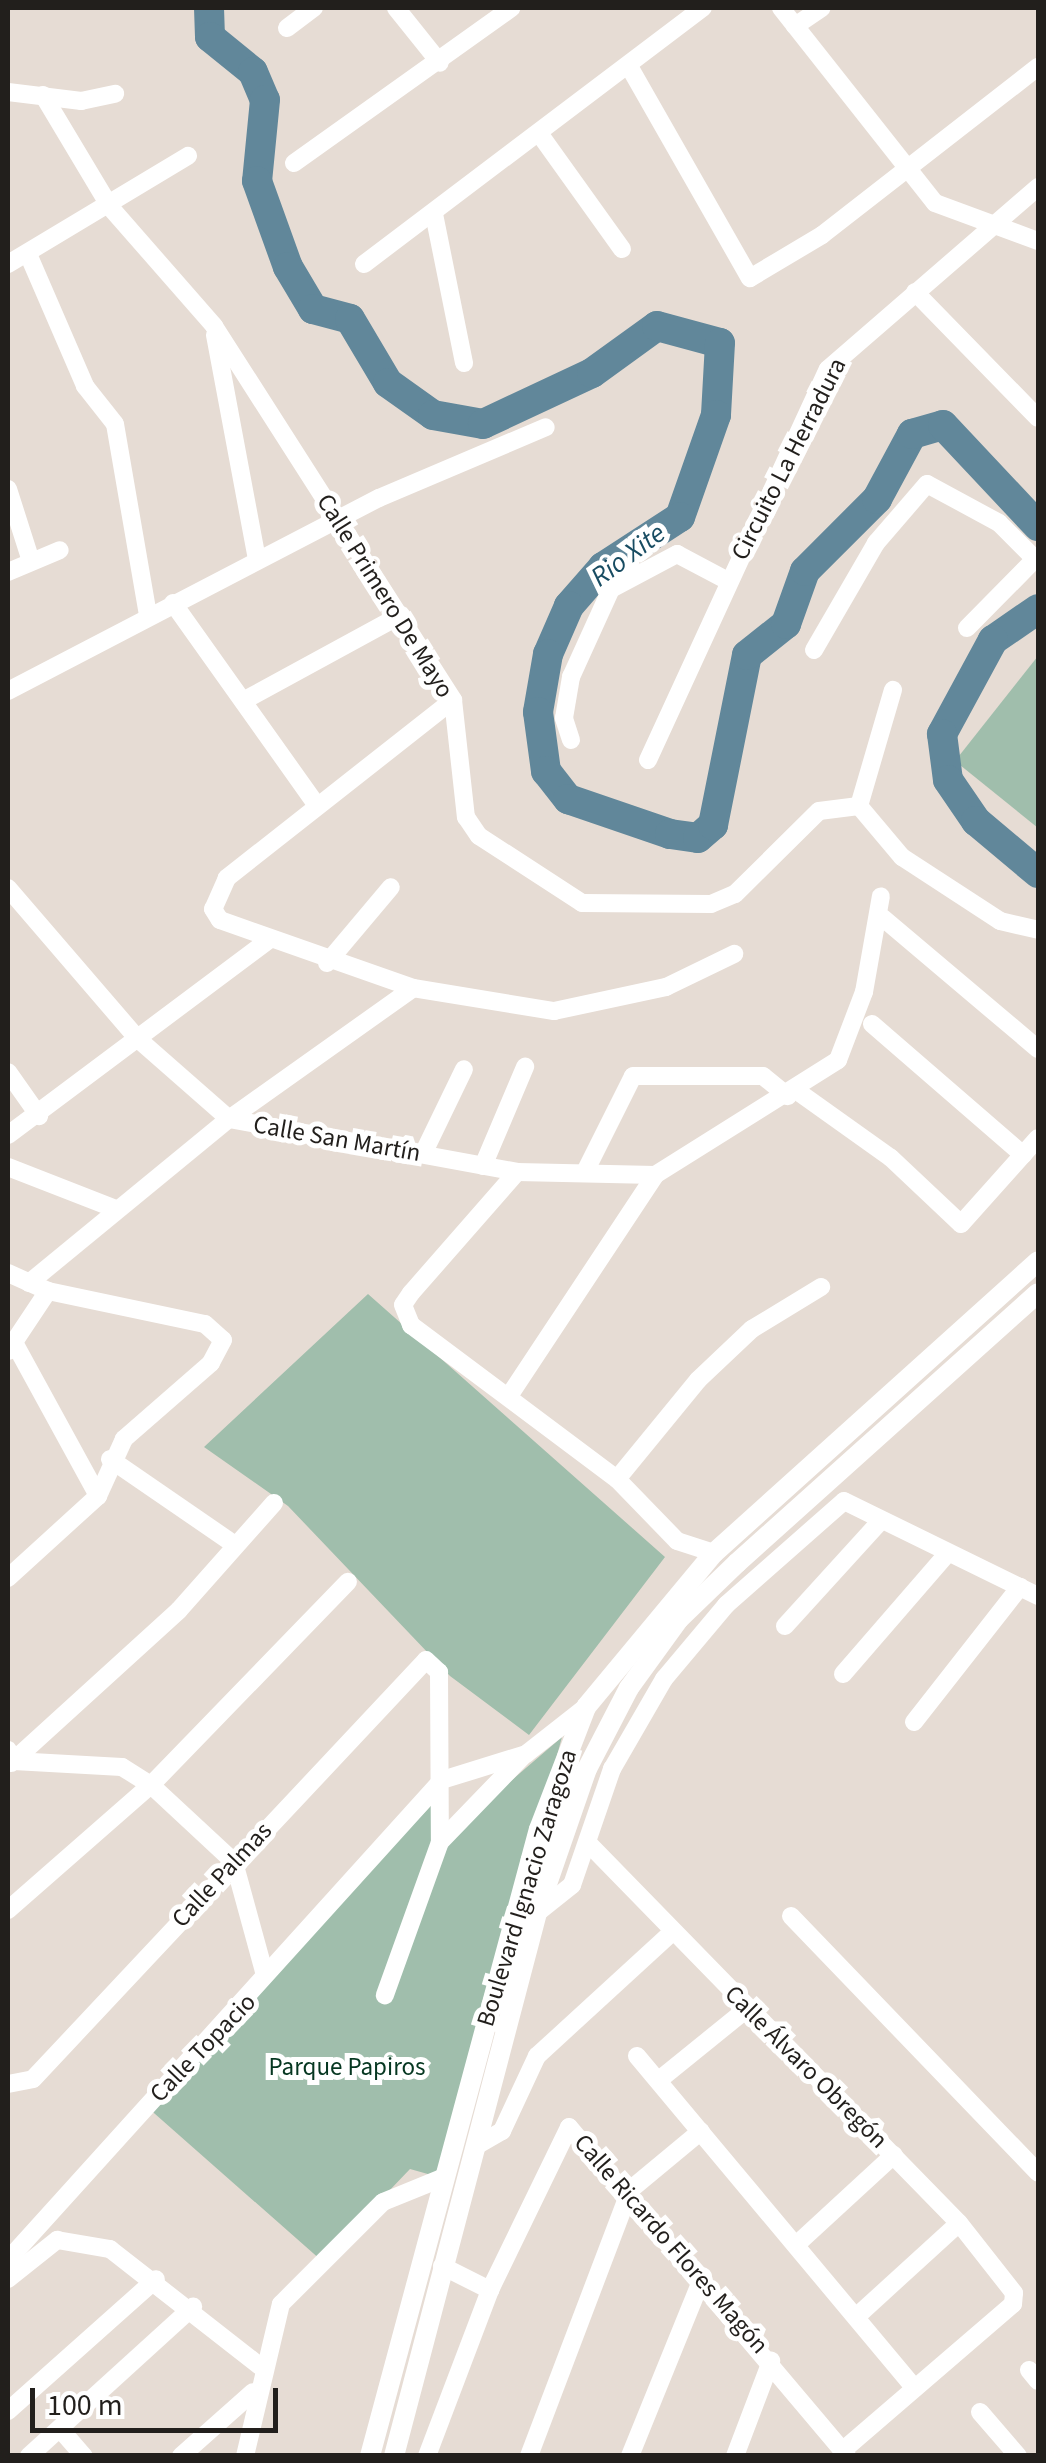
<!DOCTYPE html>
<html>
<head>
<meta charset="utf-8">
<style>
  body { margin:0 }
  #map { position:relative; width:1046px; height:2463px; overflow:hidden; background:#e6dcd4; font-family:"Source Sans 3",sans-serif }
  div>[style] { position:absolute }
  [style*='--x'] { left:calc(var(--x)*1px); top:calc(var(--y)*1px); width:calc(var(--w)*1px); rotate:calc(var(--a)*1deg) }
  .green>* { inset:0; background:#a0beac }
  .river>* { height:30px; margin:-15px; padding:0 15px; transform-origin:15px; border-radius:15px; background:#61879a }
  .minor>* { height:18px; margin:-9px; padding:0 9px; transform-origin:9px; border-radius:9px; background:#fff }
  .major>* { height:20px; margin:-10px; padding:0 10px; transform-origin:10px; border-radius:10px; background:#fff }
  span { translate:-50% -50%; white-space:nowrap; text-align:center; line-height:1.15; -webkit-text-stroke:10px #fff; paint-order:stroke }
  .street-label { font-size:25px; color:#221f1c }
  .park-label { font-size:25px; color:#063721 }
  .water-label { font-size:28px; color:#184c62; font-style:italic }
  .frame { position:absolute; inset:0; border:10px solid #221f1c; pointer-events:none }
  .scale { position:absolute; left:30px; top:2388px; width:248px; height:45px; box-sizing:border-box; border:5px solid #221f1c; border-top:0; padding-left:12px; font-size:30px; line-height:35px; white-space:nowrap; color:#221f1c; -webkit-text-stroke:8px #fff; paint-order:stroke }
</style>
</head>
<body>
<div id="map">
  <div class="green">
    <i style="clip-path:polygon(1038px 656px,1038px 828px,955px 761px)"></i>
    <i style="clip-path:polygon(368px 1294px,665px 1557px,529px 1735px,450px 1676px,288px 1506px,204px 1447px)"></i>
    <i style="clip-path:polygon(562px 1737px,442px 2178px,410px 2169px,322px 2261px,146px 2106px,442px 1794px,441px 1841px)"></i>
  </div>
  <div class="river">
    <i style="--x:209;--y:8;--w:29;--a:88"></i>
    <i style="--x:210;--y:37;--w:55;--a:39.1"></i>
    <i style="--x:253;--y:72;--w:30;--a:67"></i>
    <i style="--x:265;--y:100;--w:81;--a:95.6"></i>
    <i style="--x:257;--y:181;--w:91;--a:70.2"></i>
    <i style="--x:288;--y:267;--w:49;--a:59.2"></i>
    <i style="--x:313;--y:309;--w:38;--a:15"></i>
    <i style="--x:350;--y:319;--w:74;--a:59.3"></i>
    <i style="--x:388;--y:383;--w:55;--a:35.4"></i>
    <i style="--x:433;--y:415;--w:51;--a:10.2"></i>
    <i style="--x:483;--y:424;--w:120;--a:-25.1"></i>
    <i style="--x:592;--y:373;--w:80;--a:-35.9"></i>
    <i style="--x:657;--y:326;--w:65;--a:15.1"></i>
    <i style="--x:720;--y:343;--w:72;--a:93.2"></i>
    <i style="--x:716;--y:415;--w:108;--a:109.4"></i>
    <i style="--x:680;--y:517;--w:92;--a:147"></i>
    <i style="--x:603;--y:567;--w:52;--a:131.1"></i>
    <i style="--x:569;--y:606;--w:52;--a:113.6"></i>
    <i style="--x:548;--y:654;--w:59;--a:99.8"></i>
    <i style="--x:538;--y:712;--w:60;--a:82.3"></i>
    <i style="--x:546;--y:771;--w:36;--a:52"></i>
    <i style="--x:568;--y:799;--w:108;--a:18.9"></i>
    <i style="--x:670;--y:834;--w:28;--a:8"></i>
    <i style="--x:698;--y:838;--w:20;--a:-41"></i>
    <i style="--x:713;--y:825;--w:173;--a:-78.7"></i>
    <i style="--x:747;--y:655;--w:50;--a:-38.5"></i>
    <i style="--x:786;--y:624;--w:56;--a:-70.3"></i>
    <i style="--x:805;--y:571;--w:102;--a:-45"></i>
    <i style="--x:877;--y:499;--w:74;--a:-61.7"></i>
    <i style="--x:912;--y:434;--w:32;--a:-16"></i>
    <i style="--x:943;--y:425;--w:139;--a:46.8"></i>
    <i style="--x:1038;--y:609;--w:55;--a:145.4"></i>
    <i style="--x:993;--y:640;--w:107;--a:118.5"></i>
    <i style="--x:942;--y:734;--w:46;--a:82.6"></i>
    <i style="--x:948;--y:780;--w:50;--a:55.7"></i>
    <i style="--x:976;--y:821;--w:81;--a:40"></i>
  </div>
  <div class="minor">
    <i style="--x:396;--y:8;--w:70;--a:51.3"></i>
    <i style="--x:781;--y:8;--w:248;--a:51.7"></i>
    <i style="--x:935;--y:203;--w:110;--a:20.3"></i>
    <i style="--x:795;--y:26;--w:32;--a:-34"></i>
    <i style="--x:287;--y:28;--w:34;--a:-37"></i>
    <i style="--x:630;--y:68;--w:242;--a:60.3"></i>
    <i style="--x:750;--y:278;--w:84;--a:-30.8"></i>
    <i style="--x:822;--y:235;--w:274;--a:-37.9"></i>
    <i style="--x:8;--y:92;--w:74;--a:7"></i>
    <i style="--x:81;--y:101;--w:35;--a:-12"></i>
    <i style="--x:43;--y:95;--w:131;--a:59.1"></i>
    <i style="--x:110;--y:207;--w:158;--a:48.8"></i>
    <i style="--x:214;--y:326;--w:444;--a:57.4"></i>
    <i style="--x:453;--y:700;--w:118;--a:83.7"></i>
    <i style="--x:466;--y:817;--w:23;--a:56"></i>
    <i style="--x:479;--y:836;--w:123;--a:33"></i>
    <i style="--x:582;--y:903;--w:129;--a:0.4"></i>
    <i style="--x:711;--y:904;--w:26;--a:-23"></i>
    <i style="--x:735;--y:894;--w:118;--a:-44.7"></i>
    <i style="--x:819;--y:811;--w:40;--a:-7.1"></i>
    <i style="--x:541;--y:136;--w:139;--a:54.4"></i>
    <i style="--x:294;--y:163;--w:267;--a:-35.5"></i>
    <i style="--x:434;--y:214;--w:152;--a:78.6"></i>
    <i style="--x:28;--y:254;--w:144;--a:66.6"></i>
    <i style="--x:85;--y:386;--w:48;--a:51.7"></i>
    <i style="--x:115;--y:424;--w:195;--a:80.2"></i>
    <i style="--x:8;--y:264;--w:210;--a:-31"></i>
    <i style="--x:364;--y:264;--w:425;--a:-37.1"></i>
    <i style="--x:915;--y:292;--w:176;--a:45.7"></i>
    <i style="--x:215;--y:335;--w:229;--a:79.4"></i>
    <i style="--x:8;--y:489;--w:76;--a:72.3"></i>
    <i style="--x:8;--y:572;--w:56;--a:-22.9"></i>
    <i style="--x:173;--y:603;--w:249;--a:54.6"></i>
    <i style="--x:967;--y:628;--w:98;--a:-45.4"></i>
    <i style="--x:814;--y:650;--w:124;--a:-59.9"></i>
    <i style="--x:876;--y:543;--w:78;--a:-49.2"></i>
    <i style="--x:927;--y:484;--w:82;--a:28.4"></i>
    <i style="--x:999;--y:523;--w:55;--a:45"></i>
    <i style="--x:8;--y:691;--w:418;--a:-27.5"></i>
    <i style="--x:379;--y:498;--w:181;--a:-23"></i>
    <i style="--x:453;--y:700;--w:288;--a:141.8"></i>
    <i style="--x:227;--y:878;--w:34;--a:114"></i>
    <i style="--x:213;--y:909;--w:13;--a:58"></i>
    <i style="--x:220;--y:920;--w:205;--a:19.4"></i>
    <i style="--x:413;--y:988;--w:143;--a:9.3"></i>
    <i style="--x:554;--y:1011;--w:115;--a:-12.1"></i>
    <i style="--x:666;--y:987;--w:76;--a:-25.9"></i>
    <i style="--x:243;--y:701;--w:180;--a:-28.6"></i>
    <i style="--x:571;--y:740;--w:23;--a:-108"></i>
    <i style="--x:564;--y:718;--w:42;--a:-80.3"></i>
    <i style="--x:571;--y:677;--w:97;--a:-65.6"></i>
    <i style="--x:611;--y:589;--w:75;--a:-27.9"></i>
    <i style="--x:677;--y:554;--w:58;--a:27.9"></i>
    <i style="--x:648;--y:760;--w:430;--a:-65.3"></i>
    <i style="--x:828;--y:369;--w:278;--a:-40.9"></i>
    <i style="--x:859;--y:806;--w:67;--a:49.9"></i>
    <i style="--x:902;--y:857;--w:117;--a:33.1"></i>
    <i style="--x:1000;--y:921;--w:39;--a:13"></i>
    <i style="--x:859;--y:806;--w:121;--a:-73.7"></i>
    <i style="--x:8;--y:888;--w:199;--a:49.3"></i>
    <i style="--x:138;--y:1039;--w:121;--a:41.3"></i>
    <i style="--x:229;--y:1119;--w:293;--a:10.4"></i>
    <i style="--x:517;--y:1172;--w:138;--a:1.2"></i>
    <i style="--x:883;--y:918;--w:203;--a:40.2"></i>
    <i style="--x:327;--y:963;--w:99;--a:-49.9"></i>
    <i style="--x:872;--y:1024;--w:200;--a:40.9"></i>
    <i style="--x:8;--y:1072;--w:54;--a:54.8"></i>
    <i style="--x:797;--y:1091;--w:115;--a:35.5"></i>
    <i style="--x:891;--y:1158;--w:96;--a:43.3"></i>
    <i style="--x:961;--y:1224;--w:115;--a:-48.2"></i>
    <i style="--x:8;--y:1135;--w:326;--a:-36.8"></i>
    <i style="--x:423;--y:1154;--w:94;--a:-64.2"></i>
    <i style="--x:483;--y:1166;--w:108;--a:-67"></i>
    <i style="--x:8;--y:1167;--w:116;--a:21.3"></i>
    <i style="--x:517;--y:1172;--w:161;--a:131.2"></i>
    <i style="--x:411;--y:1293;--w:14;--a:124"></i>
    <i style="--x:403;--y:1305;--w:22;--a:68"></i>
    <i style="--x:411;--y:1325;--w:257;--a:36.8"></i>
    <i style="--x:617;--y:1479;--w:86;--a:45.9"></i>
    <i style="--x:677;--y:1541;--w:39;--a:18"></i>
    <i style="--x:585;--y:1172;--w:107;--a:-63.4"></i>
    <i style="--x:633;--y:1076;--w:130;--a:0"></i>
    <i style="--x:763;--y:1076;--w:32;--a:39"></i>
    <i style="--x:8;--y:1273;--w:44;--a:24.2"></i>
    <i style="--x:48;--y:1291;--w:160;--a:11.9"></i>
    <i style="--x:205;--y:1324;--w:24;--a:42"></i>
    <i style="--x:223;--y:1340;--w:26;--a:118"></i>
    <i style="--x:211;--y:1363;--w:116;--a:138.9"></i>
    <i style="--x:124;--y:1439;--w:63;--a:114.5"></i>
    <i style="--x:98;--y:1496;--w:122;--a:137.7"></i>
    <i style="--x:29;--y:1283;--w:259;--a:-39.4"></i>
    <i style="--x:229;--y:1119;--w:226;--a:-35.4"></i>
    <i style="--x:16;--y:1346;--w:171;--a:61.3"></i>
    <i style="--x:8;--y:1351;--w:72;--a:-56.3"></i>
    <i style="--x:509;--y:1396;--w:265;--a:-56.5"></i>
    <i style="--x:655;--y:1175;--w:216;--a:-32.1"></i>
    <i style="--x:838;--y:1060;--w:73;--a:-69.1"></i>
    <i style="--x:864;--y:992;--w:97;--a:-80"></i>
    <i style="--x:110;--y:1459;--w:152;--a:34.5"></i>
    <i style="--x:617;--y:1479;--w:128;--a:-50.7"></i>
    <i style="--x:698;--y:1380;--w:74;--a:-43.4"></i>
    <i style="--x:752;--y:1329;--w:81;--a:-31.3"></i>
    <i style="--x:785;--y:1626;--w:137;--a:-47.7"></i>
    <i style="--x:843;--y:1674;--w:157;--a:-49.1"></i>
    <i style="--x:914;--y:1722;--w:172;--a:-51.9"></i>
    <i style="--x:8;--y:1750;--w:13;--a:61"></i>
    <i style="--x:14;--y:1761;--w:108;--a:3.2"></i>
    <i style="--x:122;--y:1767;--w:34;--a:32"></i>
    <i style="--x:151;--y:1785;--w:113;--a:42.9"></i>
    <i style="--x:234;--y:1862;--w:114;--a:74.7"></i>
    <i style="--x:11;--y:1763;--w:227;--a:-42.3"></i>
    <i style="--x:179;--y:1610;--w:143;--a:-48.4"></i>
    <i style="--x:440;--y:1842;--w:120;--a:-46"></i>
    <i style="--x:588;--y:1843;--w:531;--a:45.69"></i>
    <i style="--x:959;--y:2223;--w:89;--a:51.8"></i>
    <i style="--x:1014;--y:2293;--w:11;--a:95"></i>
    <i style="--x:1013;--y:2304;--w:224;--a:139.3"></i>
    <i style="--x:8;--y:1910;--w:190;--a:-41.2"></i>
    <i style="--x:151;--y:1785;--w:283;--a:-45.9"></i>
    <i style="--x:537;--y:1913;--w:45;--a:-38.7"></i>
    <i style="--x:572;--y:1885;--w:123;--a:-71"></i>
    <i style="--x:612;--y:1769;--w:104;--a:-60"></i>
    <i style="--x:664;--y:1679;--w:97;--a:-50"></i>
    <i style="--x:726;--y:1605;--w:157;--a:-41.4"></i>
    <i style="--x:844;--y:1501;--w:216;--a:26.1"></i>
    <i style="--x:791;--y:1916;--w:356;--a:46.1"></i>
    <i style="--x:637;--y:2056;--w:433;--a:50.1"></i>
    <i style="--x:659;--y:2080;--w:114;--a:-39"></i>
    <i style="--x:8;--y:2084;--w:25;--a:-11"></i>
    <i style="--x:33;--y:2079;--w:574;--a:-46.83"></i>
    <i style="--x:426;--y:1660;--w:18;--a:43"></i>
    <i style="--x:439;--y:1672;--w:170;--a:89.7"></i>
    <i style="--x:440;--y:1842;--w:163;--a:109.8"></i>
    <i style="--x:476;--y:2146;--w:30;--a:-30"></i>
    <i style="--x:502;--y:2131;--w:83;--a:-65"></i>
    <i style="--x:537;--y:2056;--w:180;--a:-42.5"></i>
    <i style="--x:796;--y:2245;--w:133;--a:-42.6"></i>
    <i style="--x:8;--y:2260;--w:647;--a:-47.88"></i>
    <i style="--x:442;--y:1780;--w:88;--a:-17.2"></i>
    <i style="--x:526;--y:1754;--w:76;--a:-38.1"></i>
    <i style="--x:442;--y:2266;--w:54;--a:26.6"></i>
    <i style="--x:8;--y:2279;--w:63;--a:-38.5"></i>
    <i style="--x:57;--y:2240;--w:54;--a:9.6"></i>
    <i style="--x:110;--y:2249;--w:190;--a:38"></i>
    <i style="--x:856;--y:2317;--w:139;--a:-42.4"></i>
    <i style="--x:1029;--y:2370;--w:14;--a:51"></i>
    <i style="--x:8;--y:2411;--w:198;--a:-41.7"></i>
    <i style="--x:980;--y:2412;--w:58;--a:49.2"></i>
    <i style="--x:61;--y:2430;--w:35;--a:49"></i>
    <i style="--x:29;--y:2456;--w:222;--a:-42.3"></i>
    <i style="--x:181;--y:2456;--w:96;--a:-41.6"></i>
    <i style="--x:245;--y:2456;--w:156;--a:-76.7"></i>
    <i style="--x:281;--y:2304;--w:144;--a:-45"></i>
    <i style="--x:383;--y:2202;--w:64;--a:-22.1"></i>
    <i style="--x:427;--y:2456;--w:178;--a:-69.2"></i>
    <i style="--x:490;--y:2290;--w:181;--a:-64.1"></i>
    <i style="--x:569;--y:2127;--w:431;--a:49.8"></i>
    <i style="--x:529;--y:2456;--w:285;--a:-69.2"></i>
    <i style="--x:630;--y:2190;--w:92;--a:-39.7"></i>
    <i style="--x:630;--y:2456;--w:194;--a:-67.9"></i>
    <i style="--x:735;--y:2456;--w:102;--a:-69.2"></i>
  </div>
  <div class="major">
    <i style="--x:370;--y:2456;--w:649;--a:-74.92"></i>
    <i style="--x:539;--y:1829;--w:131;--a:-68.9"></i>
    <i style="--x:586;--y:1707;--w:200;--a:-50.3"></i>
    <i style="--x:714;--y:1553;--w:436;--a:-42"></i>
    <i style="--x:394;--y:2456;--w:562;--a:-75.25"></i>
    <i style="--x:537;--y:1913;--w:152;--a:-70.9"></i>
    <i style="--x:587;--y:1769;--w:91;--a:-62.6"></i>
    <i style="--x:629;--y:1688;--w:85;--a:-54.1"></i>
    <i style="--x:679;--y:1619;--w:81;--a:-44"></i>
    <i style="--x:737;--y:1563;--w:404;--a:-41.9"></i>
  </div>
  <div class="street-label">
    <span style="left:789px;top:459px;rotate:-63deg">Circuito La Herradura</span>
    <span style="left:385px;top:596px;rotate:58deg">Calle Primero De Mayo</span>
    <span style="left:337px;top:1139px;rotate:10deg">Calle San Martín</span>
    <span style="left:222px;top:1875px;rotate:-47deg">Calle Palmas</span>
    <span style="left:527px;top:1888px;rotate:-73deg">Boulevard Ignacio Zaragoza</span>
    <span style="left:203px;top:2048px;rotate:-46deg">Calle Topacio</span>
    <span style="left:806px;top:2067px;rotate:45deg">Calle Álvaro Obregón</span>
    <span style="left:671px;top:2244px;rotate:49deg">Calle Ricardo Flores Magón</span>
  </div>
  <div class="park-label">
    <span style="left:347px;top:2067px">Parque Papiros</span>
  </div>
  <div class="water-label">
    <span style="left:628px;top:555px;rotate:-37deg">Rio Xite</span>
  </div>
  <div class="frame"></div>
  <div class="scale">100 m</div>
</div>
</body>
</html>
